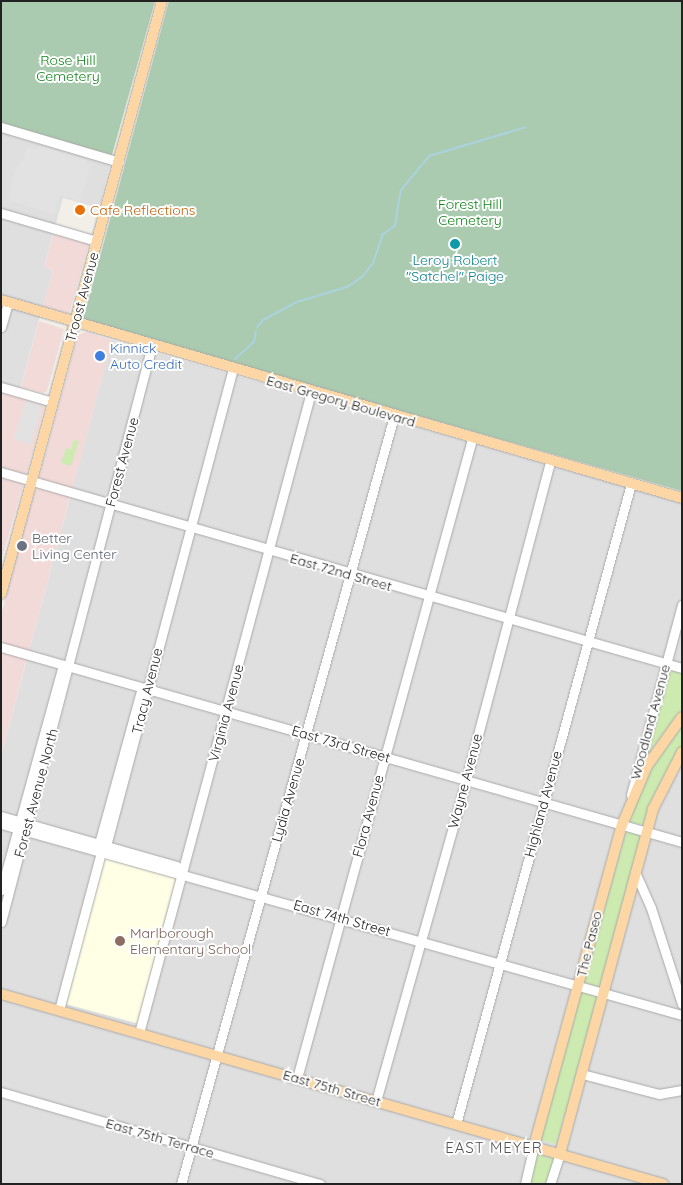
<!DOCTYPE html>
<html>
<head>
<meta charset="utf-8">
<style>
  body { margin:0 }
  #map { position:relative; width:683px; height:1185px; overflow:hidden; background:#f2efe9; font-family:Quicksand,sans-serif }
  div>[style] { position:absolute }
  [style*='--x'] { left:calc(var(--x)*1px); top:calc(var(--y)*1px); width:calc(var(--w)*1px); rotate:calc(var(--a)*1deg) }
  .residential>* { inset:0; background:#e0dfdf }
  .commercial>* { inset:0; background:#f2dad9 }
  .education>* { inset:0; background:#ffffe5; transform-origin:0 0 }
  .grass>* { inset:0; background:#cdebb0 }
  .cemetery>* { inset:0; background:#aacbaf }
  .parking>* { inset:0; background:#e2e2e2; transform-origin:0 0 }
  .stream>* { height:2px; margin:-1px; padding:0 1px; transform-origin:1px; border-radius:1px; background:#aad3df }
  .roads { filter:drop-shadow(0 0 1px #a9a9a9) drop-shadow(0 0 1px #a9a9a9) }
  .minor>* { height:9px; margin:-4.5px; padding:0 4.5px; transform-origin:4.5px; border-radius:4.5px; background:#fff }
  .major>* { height:10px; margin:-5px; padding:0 5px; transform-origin:5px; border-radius:5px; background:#fcd6a4 }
  .dots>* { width:14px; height:14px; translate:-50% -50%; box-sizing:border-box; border:2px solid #fff; border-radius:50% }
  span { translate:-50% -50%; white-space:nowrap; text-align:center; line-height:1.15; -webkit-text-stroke:4px #fff; paint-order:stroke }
  .park-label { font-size:14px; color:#0c8416 }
  .food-label { font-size:14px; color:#c56008 }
  .left { translate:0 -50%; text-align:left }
  .culture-label { font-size:14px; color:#0d838f }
  .street-label { font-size:14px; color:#222 }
  .shop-label { font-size:14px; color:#366cbe }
  .worship-label { font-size:14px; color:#5b616d }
  .education-label { font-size:14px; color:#785e54 }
  .neighbourhood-label { font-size:15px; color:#555; letter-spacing:1px }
  .frame { position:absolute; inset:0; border:2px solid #222; pointer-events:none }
</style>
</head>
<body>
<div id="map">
  <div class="residential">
    <i style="clip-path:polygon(1px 130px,110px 164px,99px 208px,63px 198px,44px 267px,53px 270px,43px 307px,1px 295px)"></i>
    <i style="clip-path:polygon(1px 305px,40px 316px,20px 389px,1px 392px)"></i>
    <i style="clip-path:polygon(112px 340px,682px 503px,682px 1184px,1px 1184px,1px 756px)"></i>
  </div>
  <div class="commercial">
    <i style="clip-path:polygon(54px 232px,89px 243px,69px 314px,43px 307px,53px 270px,44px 267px)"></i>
    <i style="clip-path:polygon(39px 321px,64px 329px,47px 391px,43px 393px,21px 387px)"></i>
    <i style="clip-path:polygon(86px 332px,112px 340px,72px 491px,39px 479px,78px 335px)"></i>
    <i style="clip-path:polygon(2px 391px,45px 405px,26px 475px,1px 470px)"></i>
    <i style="clip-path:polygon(1px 477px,21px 482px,23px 486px,1px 561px)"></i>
    <i style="clip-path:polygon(39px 488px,70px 496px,29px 651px,1px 643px,1px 615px,35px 491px)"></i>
    <i style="clip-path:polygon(1px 650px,27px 657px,1px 756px)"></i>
  </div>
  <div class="education">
    <i style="left:104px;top:857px;width:75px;height:152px;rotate:15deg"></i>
  </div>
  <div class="grass">
    <i style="clip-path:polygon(74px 440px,79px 441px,71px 466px,61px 463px,66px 448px,71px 450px)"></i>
    <i style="clip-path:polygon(668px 670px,682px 672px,682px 709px,646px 756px)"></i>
    <i style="clip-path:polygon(682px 723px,682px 746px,660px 782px,644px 825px,630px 823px,635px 800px,657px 758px)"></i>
    <i style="clip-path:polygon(627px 830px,641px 836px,601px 985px,595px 987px,583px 982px)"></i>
    <i style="clip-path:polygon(582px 990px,598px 998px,556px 1144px,540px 1140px,579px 992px)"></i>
    <i style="clip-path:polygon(536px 1154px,553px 1159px,548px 1184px,526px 1184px)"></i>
  </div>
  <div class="cemetery">
    <i style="clip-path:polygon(1px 1px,155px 1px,112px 155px,1px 125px)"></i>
    <i style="clip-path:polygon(169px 1px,682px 1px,682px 491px,83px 320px)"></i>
  </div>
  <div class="parking">
    <i style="clip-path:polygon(38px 146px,87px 160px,86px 163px,91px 165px,80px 201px,60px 195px,54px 214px,11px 201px,10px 190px,16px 168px,23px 160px,27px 147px,37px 150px)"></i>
    <i style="left:26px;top:400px;width:17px;height:41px;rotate:17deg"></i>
  </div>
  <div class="stream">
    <i style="--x:257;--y:327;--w:9;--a:-49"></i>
    <i style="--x:263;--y:320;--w:38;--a:-28"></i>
    <i style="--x:297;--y:302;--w:52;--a:-16.7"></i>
    <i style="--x:347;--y:287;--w:18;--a:-34"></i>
    <i style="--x:362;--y:277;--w:18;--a:-52"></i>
    <i style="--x:373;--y:263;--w:31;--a:-71"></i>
    <i style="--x:383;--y:234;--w:14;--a:-34"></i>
    <i style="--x:395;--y:226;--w:36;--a:-81"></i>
    <i style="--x:401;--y:190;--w:44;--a:-50.5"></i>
    <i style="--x:429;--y:156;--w:101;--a:-16.6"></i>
    <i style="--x:235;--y:359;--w:25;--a:-42"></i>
    <i style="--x:254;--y:342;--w:11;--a:-80"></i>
  </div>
  <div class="roads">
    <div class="minor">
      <i style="--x:1;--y:127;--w:123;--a:16.5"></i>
      <i style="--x:1;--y:213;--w:100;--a:16.3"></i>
      <i style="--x:1;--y:327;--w:26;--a:-74"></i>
      <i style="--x:1;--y:387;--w:54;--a:16.1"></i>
      <i style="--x:1;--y:472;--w:709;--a:16.06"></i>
      <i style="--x:1;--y:647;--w:708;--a:15.98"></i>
      <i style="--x:631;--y:795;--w:197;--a:-75"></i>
      <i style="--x:1;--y:816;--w:182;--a:15.9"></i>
      <i style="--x:176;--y:866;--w:9;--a:41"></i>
      <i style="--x:1;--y:824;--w:707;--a:15.67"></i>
      <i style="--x:103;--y:845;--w:6;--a:-121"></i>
      <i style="--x:100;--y:840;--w:155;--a:-74.6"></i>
      <i style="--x:141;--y:691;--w:6;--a:-31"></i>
      <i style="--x:635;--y:872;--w:39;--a:66"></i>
      <i style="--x:651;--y:908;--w:101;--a:72.1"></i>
      <i style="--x:1;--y:890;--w:229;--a:-74.6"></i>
      <i style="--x:62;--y:669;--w:6;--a:-39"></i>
      <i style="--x:1;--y:922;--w:596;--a:-75.33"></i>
      <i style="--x:59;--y:1010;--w:171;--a:-75.1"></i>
      <i style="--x:103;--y:845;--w:5;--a:-37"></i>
      <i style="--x:107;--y:842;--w:489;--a:-75.1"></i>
      <i style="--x:139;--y:1033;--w:664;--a:-74.98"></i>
      <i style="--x:582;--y:1074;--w:80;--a:14.6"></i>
      <i style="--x:659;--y:1094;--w:23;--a:-10"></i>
      <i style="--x:297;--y:1078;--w:663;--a:-74.68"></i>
      <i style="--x:1;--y:1092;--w:332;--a:16.1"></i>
      <i style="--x:376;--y:1101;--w:333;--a:-74.3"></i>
      <i style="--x:466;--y:780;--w:330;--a:-75.2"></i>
      <i style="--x:456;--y:1124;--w:663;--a:-74.71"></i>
      <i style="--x:181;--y:1184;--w:797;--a:-74.5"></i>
      <i style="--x:525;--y:1184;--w:39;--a:-77"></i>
      <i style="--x:550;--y:1184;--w:32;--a:-72"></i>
    </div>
    <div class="major">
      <i style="--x:1;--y:300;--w:709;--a:16.21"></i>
      <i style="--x:1;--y:594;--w:614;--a:-74.81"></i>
      <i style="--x:1;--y:994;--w:689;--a:16.01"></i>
      <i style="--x:534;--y:1146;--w:333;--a:-74.7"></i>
      <i style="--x:622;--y:825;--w:64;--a:-67"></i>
      <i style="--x:647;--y:766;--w:60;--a:-54.5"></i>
      <i style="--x:560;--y:1154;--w:357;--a:-74.9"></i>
      <i style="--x:653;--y:809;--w:64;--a:-63"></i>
    </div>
  </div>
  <div class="dots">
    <i style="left:80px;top:210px;background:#e8710a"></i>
    <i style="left:455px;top:244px;background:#0f9aa8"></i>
    <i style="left:100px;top:356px;background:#3f7fe0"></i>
    <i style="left:22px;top:546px;background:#6b7280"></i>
    <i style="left:120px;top:941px;background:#8d6e63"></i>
  </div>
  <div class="park-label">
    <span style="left:68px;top:68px">Rose Hill<br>Cemetery</span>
    <span style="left:470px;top:212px">Forest Hill<br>Cemetery</span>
  </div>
  <div class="food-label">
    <span class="left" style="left:90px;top:210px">Cafe Reflections</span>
  </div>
  <div class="culture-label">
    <span style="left:455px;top:268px">Leroy Robert<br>"Satchel" Paige</span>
  </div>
  <div class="street-label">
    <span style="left:82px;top:297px;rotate:-75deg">Troost Avenue</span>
    <span style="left:341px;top:401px;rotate:16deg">East Gregory Boulevard</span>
    <span style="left:122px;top:462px;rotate:-75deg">Forest Avenue</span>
    <span style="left:341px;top:572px;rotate:16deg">East 72nd Street</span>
    <span style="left:147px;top:691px;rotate:-76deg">Tracy Avenue</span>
    <span style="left:226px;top:713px;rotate:-75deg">Virginia Avenue</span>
    <span style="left:650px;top:722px;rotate:-75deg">Woodland Avenue</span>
    <span style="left:341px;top:744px;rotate:16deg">East 73rd Street</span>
    <span style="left:465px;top:781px;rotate:-75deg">Wayne Avenue</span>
    <span style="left:36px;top:793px;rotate:-75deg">Forest Avenue North</span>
    <span style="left:288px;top:800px;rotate:-74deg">Lydia Avenue</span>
    <span style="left:543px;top:804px;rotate:-75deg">Highland Avenue</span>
    <span style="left:368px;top:816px;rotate:-75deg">Flora Avenue</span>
    <span style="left:342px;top:918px;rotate:16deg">East 74th Street</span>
    <span style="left:589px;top:944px;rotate:-76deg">The Paseo</span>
    <span style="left:332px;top:1088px;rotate:16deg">East 75th Street</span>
    <span style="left:160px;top:1138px;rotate:16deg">East 75th Terrace</span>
  </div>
  <div class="shop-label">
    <span class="left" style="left:110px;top:356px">Kinnick<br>Auto Credit</span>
  </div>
  <div class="worship-label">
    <span class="left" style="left:32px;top:546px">Better<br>Living Center</span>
  </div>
  <div class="education-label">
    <span class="left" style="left:130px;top:941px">Marlborough<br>Elementary School</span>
  </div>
  <div class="neighbourhood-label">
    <span style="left:494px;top:1148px">EAST MEYER</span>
  </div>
  <div class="frame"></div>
</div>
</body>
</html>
